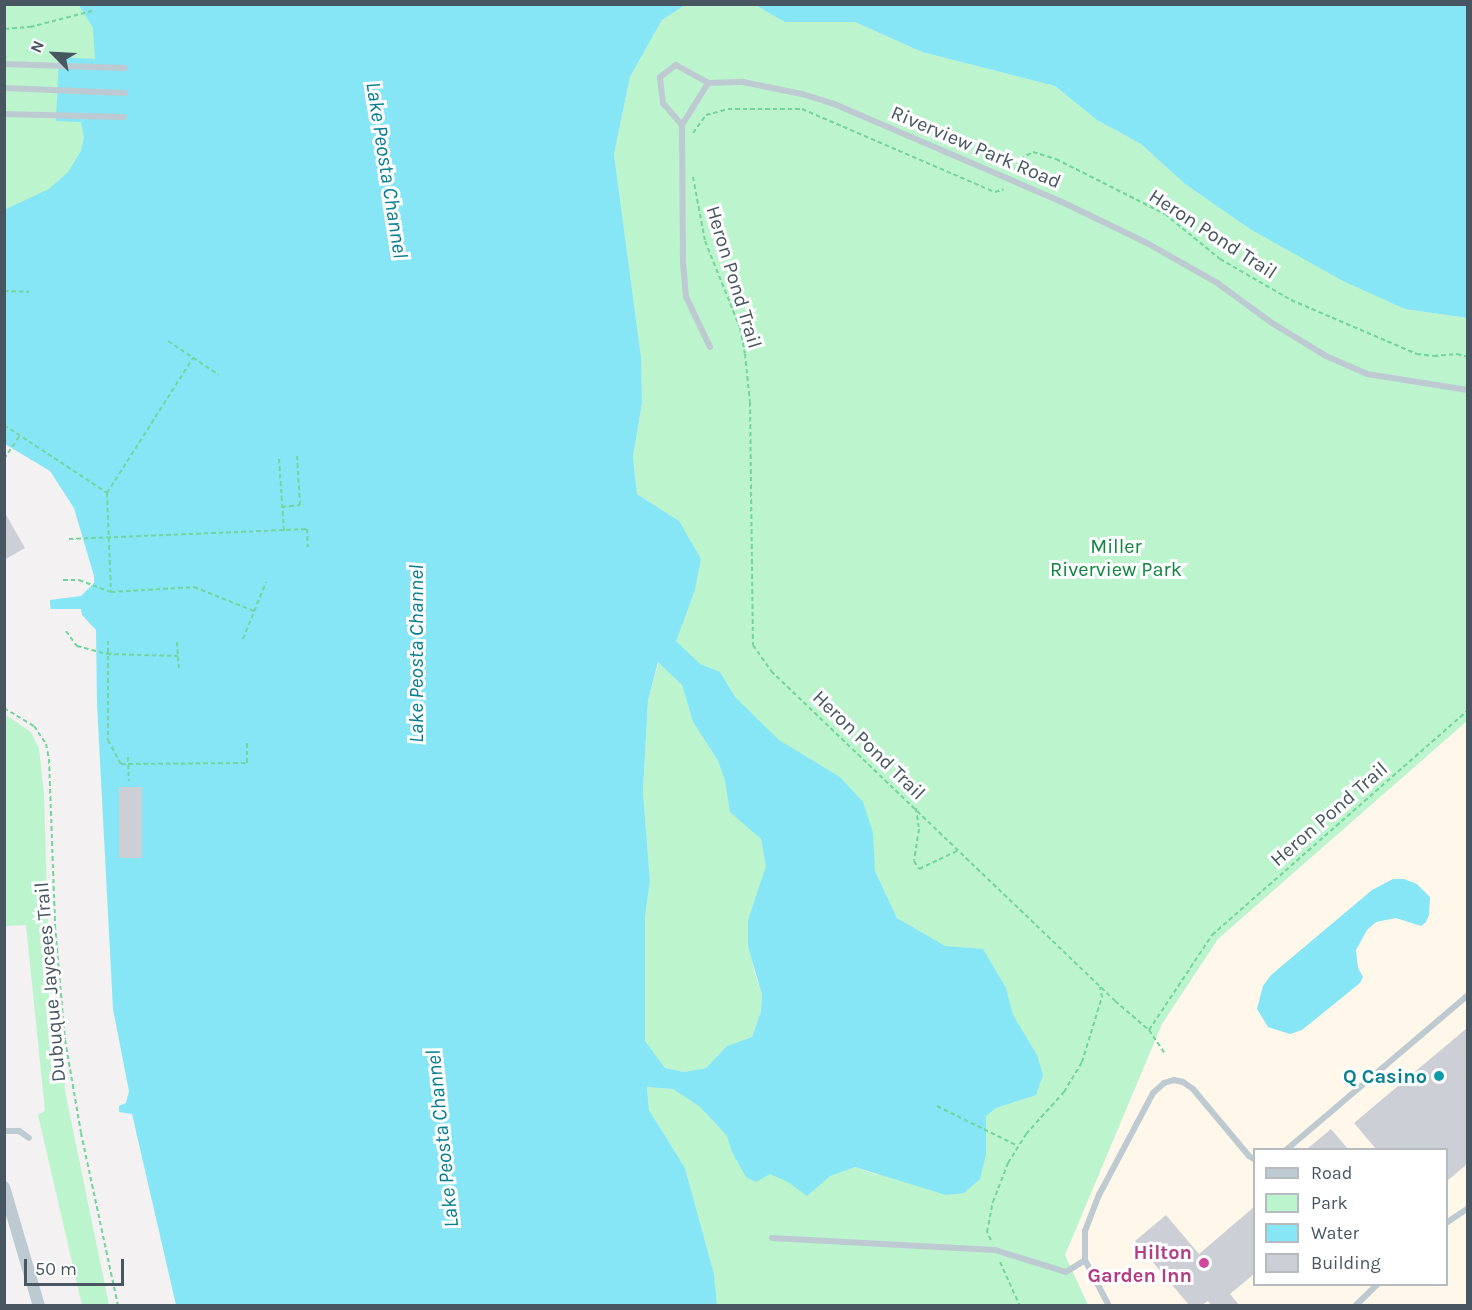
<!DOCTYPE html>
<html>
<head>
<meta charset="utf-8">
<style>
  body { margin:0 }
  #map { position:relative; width:1472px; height:1310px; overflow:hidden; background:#f3f1f1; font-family:Karla,sans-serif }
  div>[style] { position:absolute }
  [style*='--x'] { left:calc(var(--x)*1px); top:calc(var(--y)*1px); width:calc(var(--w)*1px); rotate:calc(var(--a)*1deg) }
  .commercial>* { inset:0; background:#fef7ea }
  .green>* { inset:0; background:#bcf4ce }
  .water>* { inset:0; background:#86e6f5 }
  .building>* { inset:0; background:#ccd0d6; transform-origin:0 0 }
  .path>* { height:2px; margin-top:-1px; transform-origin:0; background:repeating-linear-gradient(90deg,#71d59c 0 4.5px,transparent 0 7.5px) }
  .service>* { height:6px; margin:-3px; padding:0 3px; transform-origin:3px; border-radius:3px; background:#bdcad1 }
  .minor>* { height:12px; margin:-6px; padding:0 6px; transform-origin:6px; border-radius:6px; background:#bdcad1 }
  .dots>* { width:16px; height:16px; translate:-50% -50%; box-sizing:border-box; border:3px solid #fff; border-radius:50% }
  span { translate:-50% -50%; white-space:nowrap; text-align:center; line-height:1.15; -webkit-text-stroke:6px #fff; paint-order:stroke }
  .street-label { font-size:20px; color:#475660 }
  .park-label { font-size:20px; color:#0f8540 }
  .culture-label { font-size:20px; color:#0d838f; font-weight:700 }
  .right { translate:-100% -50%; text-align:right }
  .hotel-label { font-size:20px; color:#b23c85; font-weight:700 }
  .water-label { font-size:21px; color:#047d90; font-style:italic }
  .frame { position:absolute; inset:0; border:6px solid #475660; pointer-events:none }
  .legend { position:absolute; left:1253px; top:1148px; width:195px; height:138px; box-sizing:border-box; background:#fff; border:2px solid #b5bbbf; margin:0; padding:8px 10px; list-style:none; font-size:18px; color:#475660 }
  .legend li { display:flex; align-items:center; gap:12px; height:30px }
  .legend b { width:30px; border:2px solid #b5bbbf }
  .north { position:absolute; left:24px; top:24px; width:60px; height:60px; -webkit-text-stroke:4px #fff; paint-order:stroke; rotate:294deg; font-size:16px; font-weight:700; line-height:24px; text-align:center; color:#475660 }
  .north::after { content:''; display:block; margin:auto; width:21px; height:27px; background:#475660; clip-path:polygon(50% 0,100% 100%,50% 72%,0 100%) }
  .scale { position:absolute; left:24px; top:1259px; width:100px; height:27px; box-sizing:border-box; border:3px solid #475660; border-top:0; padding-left:8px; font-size:18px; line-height:21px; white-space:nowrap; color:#475660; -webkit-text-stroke:4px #fff; paint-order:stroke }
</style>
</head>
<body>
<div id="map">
  <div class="commercial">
    <i style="clip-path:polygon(evenodd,1467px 721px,1467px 1305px,1088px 1305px,1065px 1255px,1162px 1024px,1218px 939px,1467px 721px,1254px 1150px,1446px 1150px,1446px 1284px,1254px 1284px,1254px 1150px)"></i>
  </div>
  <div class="green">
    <i style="clip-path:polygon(5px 5px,115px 5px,82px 122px,113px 147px,5px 225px)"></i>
    <i style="clip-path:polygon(685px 5px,755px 5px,786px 22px,855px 22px,922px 52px,1055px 86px,1097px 120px,1141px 144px,1185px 184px,1250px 229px,1405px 309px,1467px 318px,1467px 721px,1218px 939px,1162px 1024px,1065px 1255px,1088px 1305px,717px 1305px,714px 1274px,685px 1168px,649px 1110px,647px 1087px,673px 1089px,700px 1107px,720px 1129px,845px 1170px,855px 1167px,877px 1175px,910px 926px,897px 918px,875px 871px,773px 740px,675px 640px,694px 593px,679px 521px,637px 494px,633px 457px,642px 403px,641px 357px,614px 154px,630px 77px,662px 20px)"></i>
    <i style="clip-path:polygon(659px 661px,682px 685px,693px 722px,718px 761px,725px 781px,731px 811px,761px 839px,767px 866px,748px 920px,754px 971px,762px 995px,761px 1011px,752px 1037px,727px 1046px,706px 1068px,684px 1072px,665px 1068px,645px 1042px,645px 917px,650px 881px,643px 792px,648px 701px)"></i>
    <i style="clip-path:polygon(4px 714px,31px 732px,39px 748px,44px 794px,48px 928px,59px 1043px,66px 1096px,109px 1305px,82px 1305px,38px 1115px,45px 1111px,26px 925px,5px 926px)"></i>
  </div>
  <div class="water">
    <i style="clip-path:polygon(evenodd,79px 5px,685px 5px,662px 20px,630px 77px,614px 154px,641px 357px,642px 403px,633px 457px,637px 494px,679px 521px,701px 559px,694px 593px,676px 641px,700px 664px,720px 672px,735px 697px,779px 740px,840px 777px,863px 802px,873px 833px,875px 871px,897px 918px,945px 946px,983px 949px,1006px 988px,1013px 1015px,1037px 1055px,1043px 1075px,1036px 1095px,996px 1108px,986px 1116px,986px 1154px,980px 1179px,964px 1193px,946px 1195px,855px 1167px,830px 1176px,807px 1196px,788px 1182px,770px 1174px,756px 1182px,746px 1177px,732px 1152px,727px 1136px,700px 1107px,673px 1089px,647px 1087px,649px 1110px,685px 1168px,714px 1274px,717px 1305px,176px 1305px,132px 1114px,119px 1112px,119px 1106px,126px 1103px,129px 1091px,113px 1009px,97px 704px,96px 630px,82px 615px,81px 609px,51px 609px,50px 605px,50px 600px,81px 596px,94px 583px,94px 576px,74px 508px,50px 471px,5px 444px,4px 210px,49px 189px,68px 172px,81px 151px,84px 137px,81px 122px,56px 121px,59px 57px,95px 59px,93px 28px,79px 5px,658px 662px,682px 685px,693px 722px,718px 761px,725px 781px,730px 812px,761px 839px,766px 866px,748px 920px,748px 946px,762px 995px,761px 1011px,752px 1037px,727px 1046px,706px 1068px,684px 1072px,665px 1068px,645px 1041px,645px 917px,650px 881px,643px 792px,648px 701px,658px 662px)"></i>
    <i style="clip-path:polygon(755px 5px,1467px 5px,1467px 318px,1405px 309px,1343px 281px,1250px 229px,1185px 184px,1141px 144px,1097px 120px,1055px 86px,922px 52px,855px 22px,785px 22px)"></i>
    <i style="clip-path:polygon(1393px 879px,1404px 879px,1417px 884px,1430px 897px,1429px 915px,1426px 922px,1421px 926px,1396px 918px,1376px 922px,1367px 930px,1356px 950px,1358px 968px,1363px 977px,1360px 983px,1302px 1030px,1290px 1034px,1268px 1027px,1257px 1009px,1263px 986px,1271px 975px,1372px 890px)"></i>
  </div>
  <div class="building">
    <i style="clip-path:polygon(4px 511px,25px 548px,4px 560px)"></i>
    <i style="left:119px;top:787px;width:23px;height:71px"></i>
    <i style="clip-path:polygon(1467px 1028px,1467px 1164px,1446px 1182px,1446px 1149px,1376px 1149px,1354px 1123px)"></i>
    <i style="clip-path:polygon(1331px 1129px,1348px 1149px,1307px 1149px)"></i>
    <i style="clip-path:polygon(1254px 1207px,1254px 1274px,1230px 1294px,1239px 1305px,1211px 1305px,1208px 1301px,1202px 1305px,1189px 1305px,1135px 1241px,1166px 1215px,1199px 1254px)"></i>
  </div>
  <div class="path">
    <i style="--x:4;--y:15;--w:14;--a:86"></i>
    <i style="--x:5;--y:29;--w:25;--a:-5"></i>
    <i style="--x:30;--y:27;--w:64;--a:-14.5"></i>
    <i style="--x:693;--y:133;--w:22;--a:-54"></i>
    <i style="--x:706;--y:115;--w:23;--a:-15"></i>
    <i style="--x:728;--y:109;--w:74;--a:0"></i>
    <i style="--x:802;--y:109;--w:210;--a:23.3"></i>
    <i style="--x:995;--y:192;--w:9;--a:-18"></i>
    <i style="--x:1014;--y:171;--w:13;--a:-63"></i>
    <i style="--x:1020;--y:159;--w:15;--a:-28"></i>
    <i style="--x:1033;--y:152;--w:24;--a:17"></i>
    <i style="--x:1056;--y:159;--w:122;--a:26.8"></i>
    <i style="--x:1165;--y:214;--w:71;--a:39.3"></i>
    <i style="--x:1220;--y:259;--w:82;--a:30"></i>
    <i style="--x:1291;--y:300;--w:137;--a:23.2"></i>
    <i style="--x:1417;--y:354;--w:17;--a:7"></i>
    <i style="--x:1434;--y:356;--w:23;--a:-5"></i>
    <i style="--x:1457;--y:354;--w:11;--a:15"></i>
    <i style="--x:693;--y:177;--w:65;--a:79.4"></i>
    <i style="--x:705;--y:241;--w:94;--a:68.1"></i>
    <i style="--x:740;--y:328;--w:26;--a:79"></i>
    <i style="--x:745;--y:354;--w:48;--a:84.1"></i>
    <i style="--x:750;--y:402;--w:243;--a:89.3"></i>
    <i style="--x:753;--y:645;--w:32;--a:55"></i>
    <i style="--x:771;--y:671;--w:477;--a:43.8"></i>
    <i style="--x:1115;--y:1001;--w:45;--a:40.5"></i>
    <i style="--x:1149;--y:1030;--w:27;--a:56"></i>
    <i style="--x:4;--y:291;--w:25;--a:2"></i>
    <i style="--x:168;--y:341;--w:61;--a:33.7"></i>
    <i style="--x:4;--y:425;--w:123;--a:33.4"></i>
    <i style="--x:107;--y:493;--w:99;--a:87.7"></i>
    <i style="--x:4;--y:459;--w:29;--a:-56"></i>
    <i style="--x:279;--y:459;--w:72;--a:86"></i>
    <i style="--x:107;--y:493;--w:160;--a:-57.5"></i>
    <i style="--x:282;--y:507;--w:18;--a:-6"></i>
    <i style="--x:300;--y:505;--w:49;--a:-93.5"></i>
    <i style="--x:69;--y:539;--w:238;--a:-2.4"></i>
    <i style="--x:307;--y:529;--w:18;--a:87"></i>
    <i style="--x:63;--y:580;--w:16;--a:0"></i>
    <i style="--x:79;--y:580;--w:34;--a:21"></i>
    <i style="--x:111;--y:592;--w:83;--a:-3.4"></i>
    <i style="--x:194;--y:587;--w:65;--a:21.8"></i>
    <i style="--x:66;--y:631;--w:19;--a:54"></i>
    <i style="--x:77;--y:646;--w:31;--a:15"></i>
    <i style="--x:107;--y:654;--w:71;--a:1.6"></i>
    <i style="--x:243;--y:639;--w:61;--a:-68"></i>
    <i style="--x:108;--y:641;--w:99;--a:90"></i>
    <i style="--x:108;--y:740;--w:27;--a:62"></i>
    <i style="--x:121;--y:764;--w:126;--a:-0.5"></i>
    <i style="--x:247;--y:763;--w:21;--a:-90"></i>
    <i style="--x:177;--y:642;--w:26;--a:86"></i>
    <i style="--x:4;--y:708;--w:35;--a:31"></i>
    <i style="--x:34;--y:726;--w:22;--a:56"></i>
    <i style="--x:46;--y:744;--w:15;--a:79"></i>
    <i style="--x:49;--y:759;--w:167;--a:87.9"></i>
    <i style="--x:55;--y:926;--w:114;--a:85"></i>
    <i style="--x:65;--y:1040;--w:94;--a:80.2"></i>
    <i style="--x:81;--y:1133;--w:177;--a:77.9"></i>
    <i style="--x:128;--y:757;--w:24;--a:88"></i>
    <i style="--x:916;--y:808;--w:21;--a:82"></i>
    <i style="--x:919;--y:829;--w:32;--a:99"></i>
    <i style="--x:914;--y:861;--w:9;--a:58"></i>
    <i style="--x:919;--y:869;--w:44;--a:-25.4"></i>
    <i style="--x:1149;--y:1030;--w:114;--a:-56.4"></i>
    <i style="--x:1212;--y:935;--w:341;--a:-41.3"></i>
    <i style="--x:937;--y:1106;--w:90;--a:26.3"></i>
    <i style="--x:991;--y:1240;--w:9;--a:-117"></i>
    <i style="--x:987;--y:1232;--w:31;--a:-79"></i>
    <i style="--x:993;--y:1202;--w:42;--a:-69"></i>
    <i style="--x:1008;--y:1163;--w:34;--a:-58"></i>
    <i style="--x:1026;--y:1134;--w:57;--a:-47.9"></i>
    <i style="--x:1064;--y:1092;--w:35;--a:-59"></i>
    <i style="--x:1082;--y:1062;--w:68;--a:-72.9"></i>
    <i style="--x:1102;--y:997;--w:10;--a:-101"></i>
    <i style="--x:1000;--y:1262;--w:48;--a:65.6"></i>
  </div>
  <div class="service">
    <i style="--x:4;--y:64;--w:121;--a:1.9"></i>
    <i style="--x:4;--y:88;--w:121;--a:2.4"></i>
    <i style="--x:4;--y:114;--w:120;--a:1.4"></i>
    <i style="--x:682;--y:125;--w:29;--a:-131"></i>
    <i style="--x:663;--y:103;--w:26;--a:-97"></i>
    <i style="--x:660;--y:77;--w:20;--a:-37"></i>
    <i style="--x:676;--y:65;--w:37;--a:29"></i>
    <i style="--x:710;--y:347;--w:55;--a:-115.6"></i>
    <i style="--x:686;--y:297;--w:32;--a:-95"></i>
    <i style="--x:683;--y:265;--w:140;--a:-90.4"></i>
    <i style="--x:682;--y:125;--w:49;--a:-58.2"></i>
    <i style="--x:708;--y:83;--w:35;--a:-2"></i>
    <i style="--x:743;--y:82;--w:60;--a:11.5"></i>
    <i style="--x:802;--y:94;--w:31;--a:17"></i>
    <i style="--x:832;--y:103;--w:253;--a:23.3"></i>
    <i style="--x:1064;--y:203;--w:90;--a:25.7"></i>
    <i style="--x:1145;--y:242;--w:81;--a:29.4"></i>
    <i style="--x:1216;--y:282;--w:69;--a:36.2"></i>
    <i style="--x:1272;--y:323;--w:63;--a:31.4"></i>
    <i style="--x:1326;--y:356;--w:45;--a:23.7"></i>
    <i style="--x:1367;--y:374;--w:102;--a:9"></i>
    <i style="--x:4;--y:1131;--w:15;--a:0"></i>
    <i style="--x:19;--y:1131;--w:12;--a:35"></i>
    <i style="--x:1286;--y:1150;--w:239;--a:-40.4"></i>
    <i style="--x:1446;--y:1223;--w:27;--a:-34"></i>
    <i style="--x:772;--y:1238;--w:223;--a:3.1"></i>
    <i style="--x:995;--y:1250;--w:74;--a:17.2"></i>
    <i style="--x:1066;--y:1272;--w:22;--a:-32"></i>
    <i style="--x:1109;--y:1306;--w:52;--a:-117.6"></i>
    <i style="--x:1085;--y:1260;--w:29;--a:-90"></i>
    <i style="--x:1085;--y:1231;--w:39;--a:-69"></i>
    <i style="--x:1099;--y:1195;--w:115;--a:-62.1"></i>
    <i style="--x:1153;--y:1093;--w:15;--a:-42"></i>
    <i style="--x:1164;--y:1083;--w:10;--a:-17"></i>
    <i style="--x:1174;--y:1080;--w:9;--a:13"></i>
    <i style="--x:1183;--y:1082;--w:12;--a:35"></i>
    <i style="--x:1193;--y:1089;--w:87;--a:50.1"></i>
    <i style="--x:1249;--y:1156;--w:6;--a:31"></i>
    <i style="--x:1355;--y:1306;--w:32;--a:-44"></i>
  </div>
  <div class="minor">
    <i style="--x:4;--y:1187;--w:124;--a:73.6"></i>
  </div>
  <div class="dots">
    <i style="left:1439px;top:1076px;background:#0f9aa8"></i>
    <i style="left:1204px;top:1263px;background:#d1479c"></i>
  </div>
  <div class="street-label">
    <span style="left:976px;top:147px;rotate:23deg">Riverview Park Road</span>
    <span style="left:1213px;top:234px;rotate:33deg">Heron Pond Trail</span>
    <span style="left:734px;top:277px;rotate:73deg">Heron Pond Trail</span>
    <span style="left:869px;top:745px;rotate:44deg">Heron Pond Trail</span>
    <span style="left:1329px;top:814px;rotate:-41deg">Heron Pond Trail</span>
    <span style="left:50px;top:982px;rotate:-95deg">Dubuque Jaycees Trail</span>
  </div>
  <div class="park-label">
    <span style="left:1116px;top:558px">Miller<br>Riverview Park</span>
  </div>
  <div class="culture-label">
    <span class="right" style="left:1427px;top:1076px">Q Casino</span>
  </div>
  <div class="hotel-label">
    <span class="right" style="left:1192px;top:1264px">Hilton<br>Garden Inn</span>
  </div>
  <div class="water-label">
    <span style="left:387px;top:170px;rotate:81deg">Lake Peosta Channel</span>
    <span style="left:416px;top:654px;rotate:-90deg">Lake Peosta Channel</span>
    <span style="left:442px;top:1139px;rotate:-96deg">Lake Peosta Channel</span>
  </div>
  <div class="frame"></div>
  <ul class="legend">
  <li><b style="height:8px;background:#bdcad1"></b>Road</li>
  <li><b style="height:16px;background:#bcf4ce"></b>Park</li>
  <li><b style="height:16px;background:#86e6f5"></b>Water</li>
  <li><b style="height:16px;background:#ccd0d6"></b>Building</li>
  </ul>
  <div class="north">N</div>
  <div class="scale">50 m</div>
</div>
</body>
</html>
